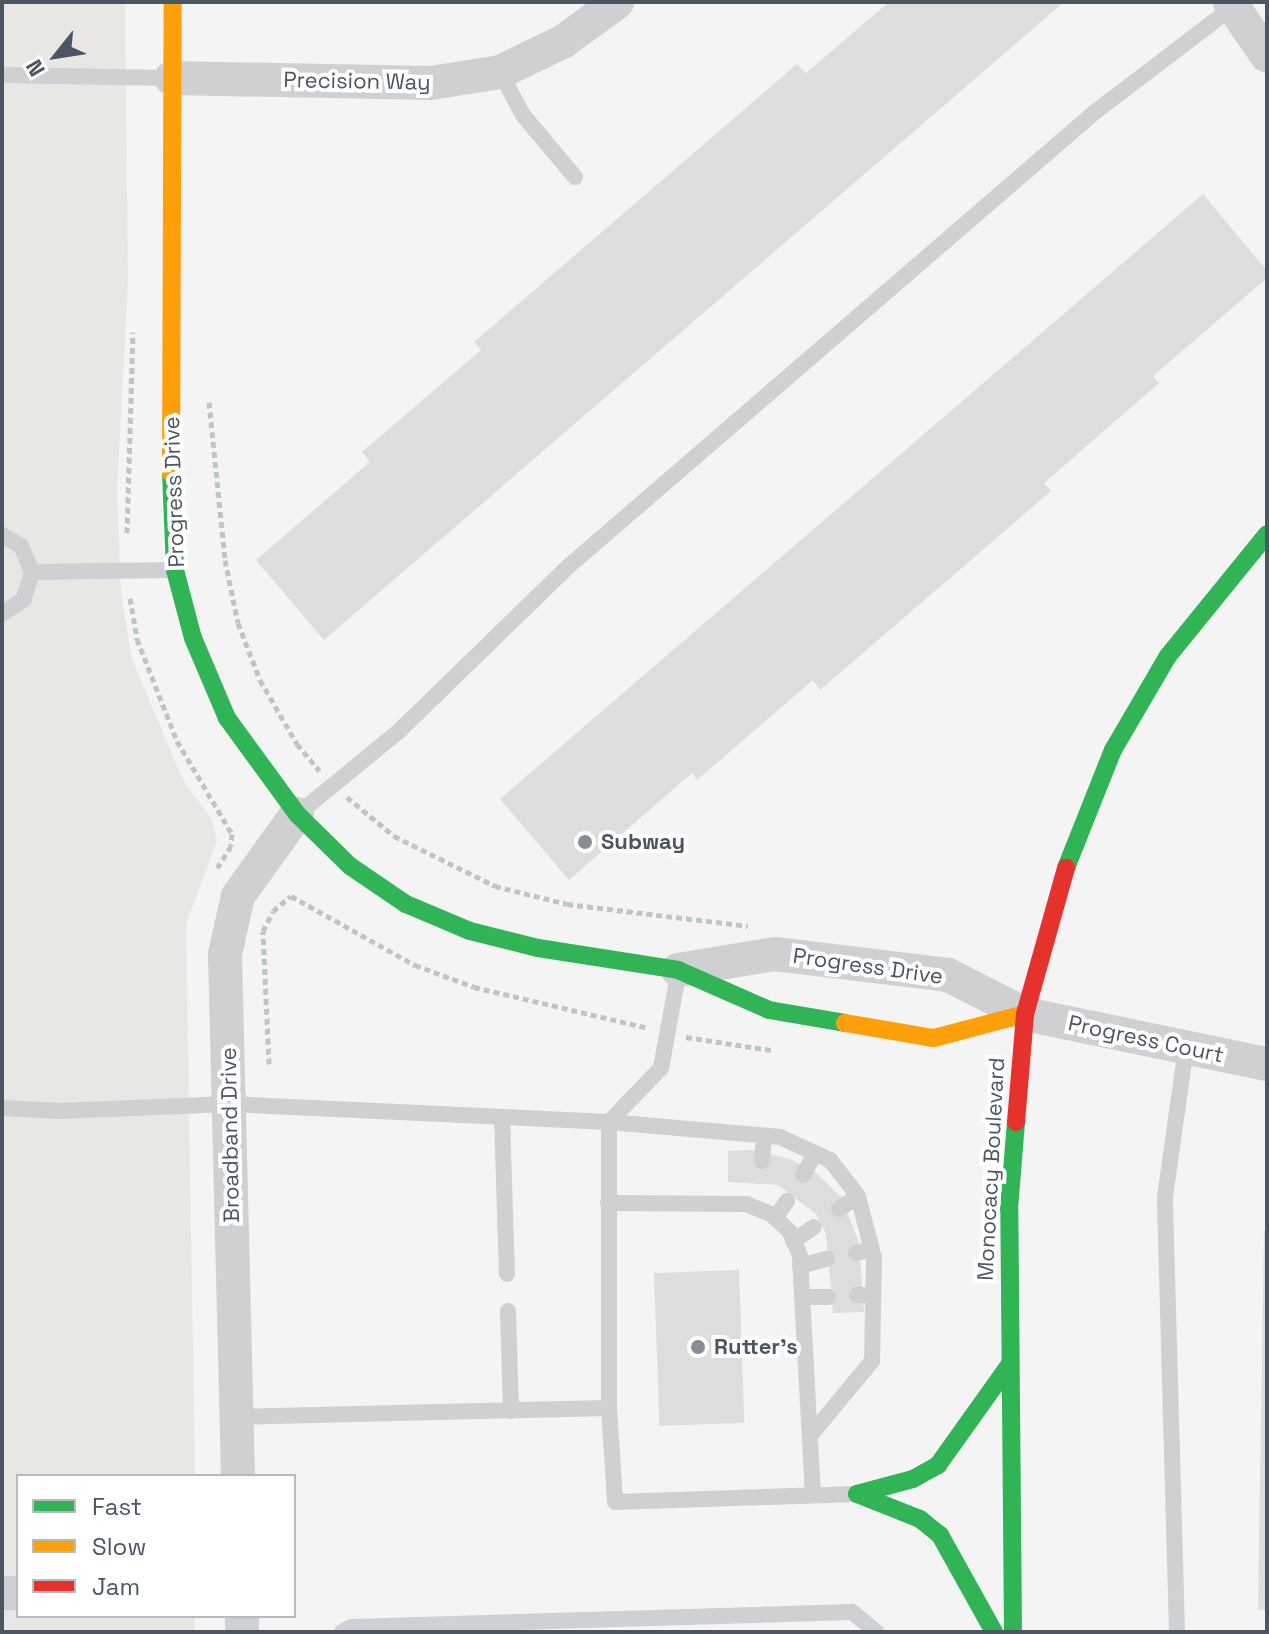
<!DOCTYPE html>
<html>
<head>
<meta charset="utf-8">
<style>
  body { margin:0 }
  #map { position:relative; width:1269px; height:1634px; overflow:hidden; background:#f4f4f4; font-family:"Space Grotesk",sans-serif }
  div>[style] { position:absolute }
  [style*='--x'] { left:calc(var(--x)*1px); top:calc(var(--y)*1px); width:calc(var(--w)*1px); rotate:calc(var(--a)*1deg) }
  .commercial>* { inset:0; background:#e8e7e3 }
  .building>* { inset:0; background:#ddddde; transform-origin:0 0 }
  .path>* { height:5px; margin-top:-2.5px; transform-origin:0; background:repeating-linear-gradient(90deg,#bcc7c4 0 6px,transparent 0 10px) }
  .lane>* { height:16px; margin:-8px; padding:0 8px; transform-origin:8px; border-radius:8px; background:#ced0d2 }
  .street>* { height:34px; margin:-17px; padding:0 17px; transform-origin:17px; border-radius:17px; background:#ced0d2 }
  .fast>* { height:18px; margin:-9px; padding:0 9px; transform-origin:9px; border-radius:9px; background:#30b455 }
  .slow>* { height:18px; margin:-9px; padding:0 9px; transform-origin:9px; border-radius:9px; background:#ff9f0a }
  .jam>* { height:18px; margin:-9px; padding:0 9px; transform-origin:9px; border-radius:9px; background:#e5322d }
  .dots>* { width:22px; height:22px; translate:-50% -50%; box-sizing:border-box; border:4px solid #fff; border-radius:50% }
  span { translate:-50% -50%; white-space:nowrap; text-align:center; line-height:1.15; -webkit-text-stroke:8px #fff; paint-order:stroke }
  .street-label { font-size:22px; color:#4a5661 }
  .poi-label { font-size:22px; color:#4a5661; font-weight:700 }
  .left { translate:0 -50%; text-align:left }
  .frame { position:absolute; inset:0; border:4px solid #4a5661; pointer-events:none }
  .legend { position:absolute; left:16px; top:1474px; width:280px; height:144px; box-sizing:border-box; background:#fff; border:2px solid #b7bbc0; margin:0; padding:10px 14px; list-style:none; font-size:24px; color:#4a5661 }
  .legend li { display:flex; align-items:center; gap:16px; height:40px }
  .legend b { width:40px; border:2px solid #b7bbc0 }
  .north { position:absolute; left:16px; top:16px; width:80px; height:80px; -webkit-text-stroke:6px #fff; paint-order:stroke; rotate:240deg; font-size:22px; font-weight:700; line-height:32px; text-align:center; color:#4a5661 }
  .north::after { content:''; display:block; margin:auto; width:28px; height:36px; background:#4a5661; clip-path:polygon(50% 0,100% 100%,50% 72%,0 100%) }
</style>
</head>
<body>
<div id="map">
  <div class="commercial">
    <i style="clip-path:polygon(2px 2px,125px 2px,128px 279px,117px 492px,121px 592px,132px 659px,184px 782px,211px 818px,217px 840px,186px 925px,195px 1476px,18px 1476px,18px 1616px,195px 1616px,195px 1631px,2px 1632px)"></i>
  </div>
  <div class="building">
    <i style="clip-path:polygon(889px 2px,1064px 2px,324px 640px,256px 560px,370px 462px,362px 452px,481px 350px,474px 342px,797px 64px,806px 73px)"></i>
    <i style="clip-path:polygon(1203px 194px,1267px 271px,1267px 278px,1153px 376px,1159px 383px,1044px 483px,1051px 491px,820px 690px,813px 680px,697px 780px,692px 773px,569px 880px,500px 799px)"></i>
    <i style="clip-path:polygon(751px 1150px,790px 1159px,815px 1172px,841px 1197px,859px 1242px,864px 1312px,833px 1313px,826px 1234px,816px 1214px,778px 1185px,728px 1182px,728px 1151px)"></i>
    <i style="clip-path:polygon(1264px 1231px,1267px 1231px,1267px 1610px,1258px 1610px)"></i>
    <i style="left:739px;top:1270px;width:153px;height:85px;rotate:88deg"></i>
  </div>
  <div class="path">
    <i style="--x:209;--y:402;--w:159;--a:84.2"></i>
    <i style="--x:225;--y:560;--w:64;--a:78.3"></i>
    <i style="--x:238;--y:623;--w:61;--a:68.9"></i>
    <i style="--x:260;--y:680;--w:74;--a:60"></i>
    <i style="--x:297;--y:744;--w:35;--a:50"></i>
    <i style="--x:127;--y:533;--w:201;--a:-88.3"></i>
    <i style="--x:130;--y:598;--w:42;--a:80.3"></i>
    <i style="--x:137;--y:639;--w:110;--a:68.6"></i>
    <i style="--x:177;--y:741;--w:108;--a:59.4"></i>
    <i style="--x:232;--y:834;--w:12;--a:95"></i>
    <i style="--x:231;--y:846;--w:26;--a:122"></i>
    <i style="--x:347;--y:797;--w:61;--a:39.7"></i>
    <i style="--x:394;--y:836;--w:113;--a:26.3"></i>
    <i style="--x:495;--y:886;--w:74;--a:14"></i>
    <i style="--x:567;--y:904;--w:182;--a:6.9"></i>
    <i style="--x:686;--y:1037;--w:86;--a:8.7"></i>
    <i style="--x:269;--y:1064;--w:133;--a:-92.6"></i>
    <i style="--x:263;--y:931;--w:22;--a:-63"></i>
    <i style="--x:273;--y:911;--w:23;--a:-40"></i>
    <i style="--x:291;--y:896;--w:142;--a:29.1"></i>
    <i style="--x:415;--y:965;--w:63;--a:20.4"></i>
    <i style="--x:474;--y:987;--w:180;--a:13.2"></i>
  </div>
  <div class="lane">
    <i style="--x:500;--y:72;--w:49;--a:61.9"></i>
    <i style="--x:523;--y:115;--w:81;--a:50"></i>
    <i style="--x:2;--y:75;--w:168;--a:1"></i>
    <i style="--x:2;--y:535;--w:22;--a:30"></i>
    <i style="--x:21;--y:546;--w:28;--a:67"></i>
    <i style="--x:32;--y:572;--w:28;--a:107"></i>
    <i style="--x:24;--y:599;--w:27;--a:146"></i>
    <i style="--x:32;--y:572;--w:142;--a:-0.8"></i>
    <i style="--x:299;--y:813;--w:128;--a:-39.3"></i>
    <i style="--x:398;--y:732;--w:240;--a:-44.2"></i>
    <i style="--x:570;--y:565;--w:693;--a:-40.79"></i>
    <i style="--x:1095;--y:112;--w:173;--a:-37.3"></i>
    <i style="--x:2;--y:1108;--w:59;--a:2.9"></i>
    <i style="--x:61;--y:1111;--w:168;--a:-2.4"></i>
    <i style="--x:229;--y:1104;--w:380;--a:2.7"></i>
    <i style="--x:609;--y:1122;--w:286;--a:90"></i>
    <i style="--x:609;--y:1408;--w:94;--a:86.3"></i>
    <i style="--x:615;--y:1502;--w:242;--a:-1.9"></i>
    <i style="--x:502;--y:1117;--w:157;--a:88.2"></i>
    <i style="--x:609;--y:1122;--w:172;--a:5"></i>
    <i style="--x:780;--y:1137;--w:55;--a:24.7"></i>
    <i style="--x:830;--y:1160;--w:46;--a:52.1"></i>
    <i style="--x:858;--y:1196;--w:64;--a:75.5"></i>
    <i style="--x:874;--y:1258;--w:103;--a:91.1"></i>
    <i style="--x:872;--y:1361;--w:97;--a:129.6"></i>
    <i style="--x:609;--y:1122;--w:75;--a:-46.1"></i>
    <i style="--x:661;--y:1068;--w:95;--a:-79.6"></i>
    <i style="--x:762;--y:1161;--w:25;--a:-85"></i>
    <i style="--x:803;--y:1175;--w:25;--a:-61"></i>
    <i style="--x:608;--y:1203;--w:138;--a:0.4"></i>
    <i style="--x:746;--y:1204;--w:27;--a:22"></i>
    <i style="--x:771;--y:1214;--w:26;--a:43"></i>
    <i style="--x:790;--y:1232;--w:26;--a:67"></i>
    <i style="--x:800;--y:1256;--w:238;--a:86.9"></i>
    <i style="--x:839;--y:1209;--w:23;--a:-34"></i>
    <i style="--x:775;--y:1218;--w:21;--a:-55"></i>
    <i style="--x:793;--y:1241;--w:25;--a:-34"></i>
    <i style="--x:856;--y:1253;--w:16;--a:-14"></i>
    <i style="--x:800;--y:1266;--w:28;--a:-15"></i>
    <i style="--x:857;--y:1295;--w:16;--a:0"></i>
    <i style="--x:802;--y:1297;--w:26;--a:0"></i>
    <i style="--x:508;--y:1311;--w:100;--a:88.3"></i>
    <i style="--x:237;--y:1417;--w:372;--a:-1.4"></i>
    <i style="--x:342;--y:1632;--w:10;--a:-29"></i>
    <i style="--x:351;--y:1627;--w:501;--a:-1.71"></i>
    <i style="--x:852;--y:1612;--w:32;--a:39"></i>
    <i style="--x:1177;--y:1632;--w:435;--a:-91.6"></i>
    <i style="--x:1165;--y:1197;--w:151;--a:-82"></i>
  </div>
  <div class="street">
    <i style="--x:1230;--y:2;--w:65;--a:55.6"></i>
    <i style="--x:171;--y:78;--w:260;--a:1.1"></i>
    <i style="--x:431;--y:83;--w:70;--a:-9.1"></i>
    <i style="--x:500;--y:72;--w:71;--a:-25.8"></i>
    <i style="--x:564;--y:41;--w:66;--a:-36.3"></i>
    <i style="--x:678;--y:970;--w:98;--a:-9.4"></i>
    <i style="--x:775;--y:954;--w:174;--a:6.9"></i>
    <i style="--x:948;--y:975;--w:86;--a:26.9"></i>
    <i style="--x:1025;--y:1014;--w:247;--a:11.7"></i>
    <i style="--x:238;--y:1476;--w:522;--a:-91.43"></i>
    <i style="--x:225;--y:954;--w:59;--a:-77.4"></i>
    <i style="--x:238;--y:896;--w:101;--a:-54.3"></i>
    <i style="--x:2;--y:1593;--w:16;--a:0"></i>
    <i style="--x:242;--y:1616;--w:16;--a:90"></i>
  </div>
  <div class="fast">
    <i style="--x:171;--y:473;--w:97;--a:87.6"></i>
    <i style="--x:175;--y:570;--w:70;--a:75.2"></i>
    <i style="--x:193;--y:638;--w:87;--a:67"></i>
    <i style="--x:227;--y:718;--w:119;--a:53.9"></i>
    <i style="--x:297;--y:814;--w:74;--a:44.5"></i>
    <i style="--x:350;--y:866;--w:68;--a:34.2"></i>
    <i style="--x:406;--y:904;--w:69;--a:22.9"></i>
    <i style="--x:470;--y:931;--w:70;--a:14"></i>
    <i style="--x:538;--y:948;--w:142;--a:8.9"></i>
    <i style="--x:678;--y:970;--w:99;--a:23.7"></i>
    <i style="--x:769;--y:1010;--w:77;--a:9.7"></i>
    <i style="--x:1066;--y:868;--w:127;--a:-68.3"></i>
    <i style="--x:1113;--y:750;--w:109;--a:-59.7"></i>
    <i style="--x:1168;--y:656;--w:157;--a:-50.9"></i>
    <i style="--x:857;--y:1494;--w:58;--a:-15"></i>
    <i style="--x:913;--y:1479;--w:29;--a:-29"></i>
    <i style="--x:938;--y:1465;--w:124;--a:-54.5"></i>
    <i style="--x:857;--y:1494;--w:68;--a:21.6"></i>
    <i style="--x:920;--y:1519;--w:26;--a:39"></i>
    <i style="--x:940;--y:1535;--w:111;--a:60.9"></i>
    <i style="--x:1013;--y:1632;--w:423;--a:-90.5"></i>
    <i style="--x:1009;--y:1209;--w:87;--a:-85.4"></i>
  </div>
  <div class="slow">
    <i style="--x:171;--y:473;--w:471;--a:-89.8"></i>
    <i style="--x:845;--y:1023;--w:90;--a:9.6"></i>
    <i style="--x:934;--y:1038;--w:94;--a:-14.8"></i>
  </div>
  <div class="jam">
    <i style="--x:1016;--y:1122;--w:108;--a:-85.2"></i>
    <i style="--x:1025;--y:1014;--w:152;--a:-74.3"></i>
  </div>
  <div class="dots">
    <i style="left:585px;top:842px;background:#868d94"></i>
    <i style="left:698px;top:1347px;background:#868d94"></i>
  </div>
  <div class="street-label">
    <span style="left:357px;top:81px;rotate:1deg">Precision Way</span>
    <span style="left:174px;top:492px;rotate:-92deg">Progress Drive</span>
    <span style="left:868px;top:966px;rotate:8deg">Progress Drive</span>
    <span style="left:1146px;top:1039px;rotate:12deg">Progress Court</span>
    <span style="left:230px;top:1135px;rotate:-91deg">Broadband Drive</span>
    <span style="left:991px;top:1169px;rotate:-87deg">Monocacy Boulevard</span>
  </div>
  <div class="poi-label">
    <span class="left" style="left:601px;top:842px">Subway</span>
    <span class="left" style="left:714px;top:1347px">Rutter's</span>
  </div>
  <div class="frame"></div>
  <ul class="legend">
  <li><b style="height:10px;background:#30b455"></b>Fast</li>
  <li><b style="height:10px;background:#ff9f0a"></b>Slow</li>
  <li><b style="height:10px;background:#e5322d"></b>Jam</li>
  </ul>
  <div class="north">N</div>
</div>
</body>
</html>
